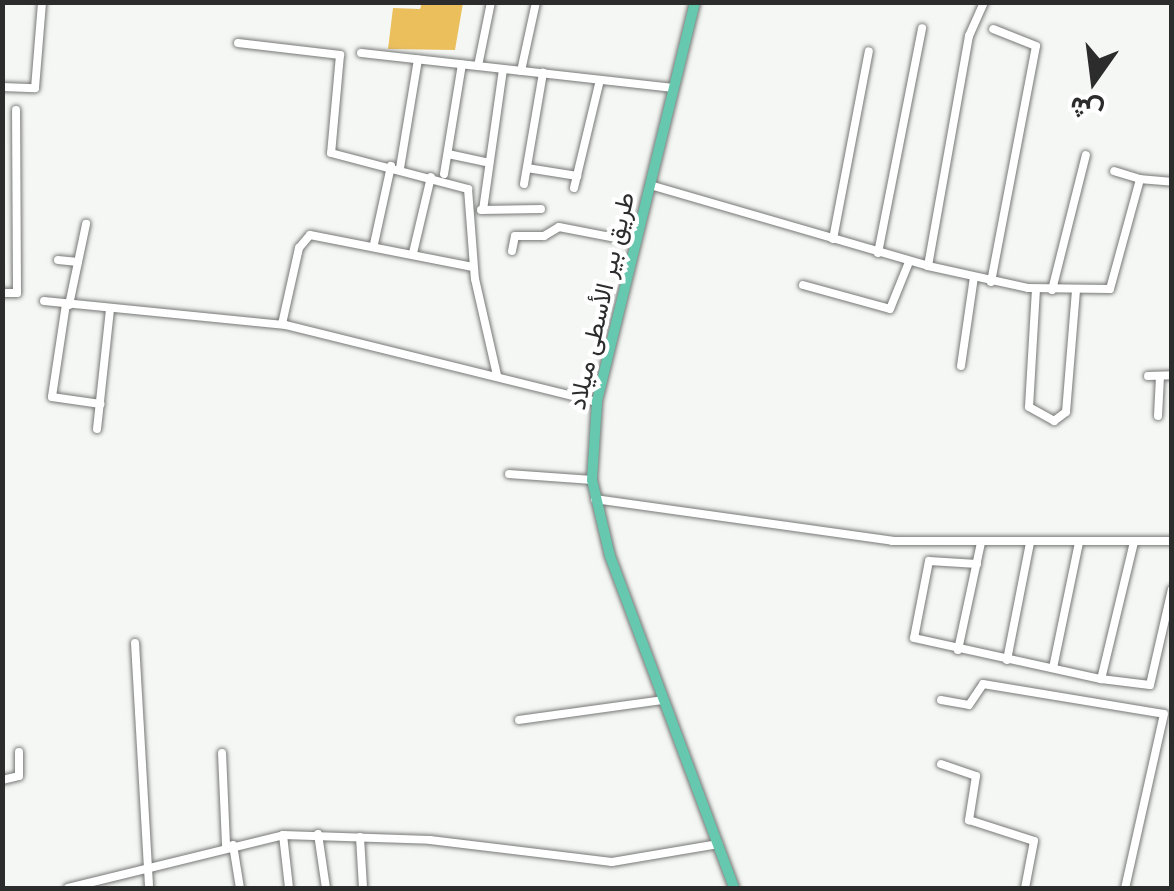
<!DOCTYPE html>
<html>
<head>
<meta charset="utf-8">
<style>
  body { margin:0 }
  #map { position:relative; width:1174px; height:891px; overflow:hidden; background:#f5f7f4; font-family:Poppins,Vazirmatn,sans-serif }
  div>[style] { position:absolute }
  [style*='--x'] { left:calc(var(--x)*1px); top:calc(var(--y)*1px); width:calc(var(--w)*1px); rotate:calc(var(--a)*1deg) }
  .forest>* { inset:0; background:#ecbf5d }
  .roads { filter:drop-shadow(0 0 2px #767876) drop-shadow(0 0 2px #767876) }
  .minor>* { height:8px; margin:-4px; padding:0 4px; transform-origin:4px; border-radius:4px; background:#fff }
  .major>* { height:10px; margin:-5px; padding:0 5px; transform-origin:5px; border-radius:5px; background:#67c8b0 }
  span { translate:-50% -50%; white-space:nowrap; text-align:center; line-height:1.15; -webkit-text-stroke:8px #fff; paint-order:stroke }
  .street-label { font-size:25px; color:#2b2c2b }
  .frame { position:absolute; inset:0; border:5px solid #2b2c2b; pointer-events:none }
  .north { position:absolute; left:1044px; top:30px; width:100px; height:100px; -webkit-text-stroke:8px #fff; paint-order:stroke; rotate:194deg; font-size:28px; font-weight:700; line-height:40px; text-align:center; color:#2b2c2b }
  .north::after { content:''; display:block; margin:auto; width:35px; height:45px; background:#2b2c2b; clip-path:polygon(50% 0,100% 100%,50% 72%,0 100%) }
</style>
</head>
<body>
<div id="map">
  <div class="forest">
    <i style="clip-path:polygon(422px 3px,463px 3px,455px 50px,388px 49px,393px 8px,420px 9px)"></i>
  </div>
  <div class="roads">
    <div class="minor">
      <i style="--x:238;--y:43;--w:103;--a:6.7"></i>
      <i style="--x:340;--y:55;--w:98;--a:95.2"></i>
      <i style="--x:331;--y:153;--w:142;--a:14.7"></i>
      <i style="--x:468;--y:189;--w:90;--a:85.6"></i>
      <i style="--x:475;--y:279;--w:98;--a:77.1"></i>
      <i style="--x:361;--y:53;--w:315;--a:6.4"></i>
      <i style="--x:478;--y:66;--w:65;--a:-78.5"></i>
      <i style="--x:521;--y:71;--w:71;--a:-77.7"></i>
      <i style="--x:2;--y:87;--w:33;--a:2"></i>
      <i style="--x:35;--y:88;--w:86;--a:-85.3"></i>
      <i style="--x:448;--y:154;--w:40;--a:12"></i>
      <i style="--x:400;--y:168;--w:110;--a:-80.6"></i>
      <i style="--x:527;--y:168;--w:51;--a:9.1"></i>
      <i style="--x:444;--y:174;--w:111;--a:-80.7"></i>
      <i style="--x:1140;--y:179;--w:32;--a:5"></i>
      <i style="--x:524;--y:184;--w:113;--a:-80.3"></i>
      <i style="--x:650;--y:185;--w:290;--a:16.2"></i>
      <i style="--x:928;--y:266;--w:234;--a:-79.9"></i>
      <i style="--x:969;--y:36;--w:37;--a:-66"></i>
      <i style="--x:574;--y:188;--w:111;--a:-76.5"></i>
      <i style="--x:481;--y:210;--w:60;--a:-1"></i>
      <i style="--x:483;--y:210;--w:142;--a:-81.9"></i>
      <i style="--x:833;--y:239;--w:191;--a:-79.2"></i>
      <i style="--x:374;--y:244;--w:80;--a:-77.7"></i>
      <i style="--x:512;--y:251;--w:15;--a:-79"></i>
      <i style="--x:515;--y:236;--w:29;--a:0"></i>
      <i style="--x:544;--y:236;--w:17;--a:-31"></i>
      <i style="--x:559;--y:227;--w:78;--a:11"></i>
      <i style="--x:413;--y:253;--w:78;--a:-76.7"></i>
      <i style="--x:878;--y:253;--w:229;--a:-78.9"></i>
      <i style="--x:58;--y:260;--w:20;--a:6"></i>
      <i style="--x:928;--y:266;--w:102;--a:12.4"></i>
      <i style="--x:1028;--y:288;--w:82;--a:0.7"></i>
      <i style="--x:1110;--y:289;--w:114;--a:-74.7"></i>
      <i style="--x:1140;--y:179;--w:27;--a:-163"></i>
      <i style="--x:991;--y:282;--w:240;--a:-79.2"></i>
      <i style="--x:1036;--y:46;--w:46;--a:-158.4"></i>
      <i style="--x:803;--y:285;--w:90;--a:15.4"></i>
      <i style="--x:890;--y:309;--w:51;--a:-68"></i>
      <i style="--x:1036;--y:289;--w:118;--a:93.4"></i>
      <i style="--x:1029;--y:407;--w:29;--a:29"></i>
      <i style="--x:1054;--y:421;--w:15;--a:-37"></i>
      <i style="--x:1066;--y:412;--w:122;--a:-85.3"></i>
      <i style="--x:1052;--y:290;--w:139;--a:-75.9"></i>
      <i style="--x:2;--y:293;--w:15;--a:0"></i>
      <i style="--x:17;--y:293;--w:183;--a:-90.3"></i>
      <i style="--x:44;--y:301;--w:243;--a:5.7"></i>
      <i style="--x:286;--y:325;--w:320;--a:13.9"></i>
      <i style="--x:66;--y:304;--w:94;--a:98.6"></i>
      <i style="--x:52;--y:397;--w:49;--a:8.3"></i>
      <i style="--x:69;--y:305;--w:83;--a:-78.1"></i>
      <i style="--x:282;--y:324;--w:78;--a:-77.4"></i>
      <i style="--x:299;--y:248;--w:17;--a:-50"></i>
      <i style="--x:310;--y:235;--w:166;--a:11.1"></i>
      <i style="--x:961;--y:366;--w:90;--a:-81.7"></i>
      <i style="--x:1148;--y:376;--w:24;--a:-2"></i>
      <i style="--x:1158;--y:416;--w:40;--a:-87.1"></i>
      <i style="--x:97;--y:429;--w:120;--a:-83.8"></i>
      <i style="--x:509;--y:474;--w:83;--a:4.1"></i>
      <i style="--x:595;--y:499;--w:300;--a:8"></i>
      <i style="--x:892;--y:541;--w:280;--a:0"></i>
      <i style="--x:1134;--y:542;--w:141;--a:103.5"></i>
      <i style="--x:1101;--y:679;--w:49;--a:7"></i>
      <i style="--x:1150;--y:685;--w:98;--a:-77.1"></i>
      <i style="--x:977;--y:564;--w:48;--a:-176.4"></i>
      <i style="--x:929;--y:561;--w:78;--a:101"></i>
      <i style="--x:914;--y:638;--w:191;--a:12.4"></i>
      <i style="--x:135;--y:643;--w:245;--a:86.7"></i>
      <i style="--x:958;--y:650;--w:109;--a:-77.9"></i>
      <i style="--x:1007;--y:660;--w:119;--a:-78.9"></i>
      <i style="--x:1053;--y:668;--w:128;--a:-78.3"></i>
      <i style="--x:941;--y:700;--w:28;--a:10"></i>
      <i style="--x:969;--y:705;--w:25;--a:-56"></i>
      <i style="--x:983;--y:684;--w:183;--a:9.4"></i>
      <i style="--x:1164;--y:714;--w:178;--a:102.6"></i>
      <i style="--x:519;--y:720;--w:146;--a:-7.9"></i>
      <i style="--x:222;--y:753;--w:93;--a:87.5"></i>
      <i style="--x:941;--y:764;--w:37;--a:19"></i>
      <i style="--x:976;--y:776;--w:45;--a:99"></i>
      <i style="--x:969;--y:820;--w:68;--a:17.9"></i>
      <i style="--x:1034;--y:841;--w:48;--a:100.8"></i>
      <i style="--x:2;--y:780;--w:17;--a:-13"></i>
      <i style="--x:19;--y:776;--w:24;--a:-90"></i>
      <i style="--x:318;--y:834;--w:55;--a:81.6"></i>
      <i style="--x:283;--y:835;--w:53;--a:83.5"></i>
      <i style="--x:360;--y:837;--w:51;--a:86.6"></i>
      <i style="--x:233;--y:845;--w:44;--a:80.8"></i>
      <i style="--x:68;--y:888;--w:221;--a:-13.8"></i>
      <i style="--x:283;--y:835;--w:147;--a:1.9"></i>
      <i style="--x:430;--y:840;--w:183;--a:6.9"></i>
      <i style="--x:612;--y:862;--w:108;--a:-9.6"></i>
    </div>
    <div class="major">
      <i style="--x:695;--y:2;--w:412;--a:103.8"></i>
      <i style="--x:597;--y:402;--w:78;--a:93.7"></i>
      <i style="--x:592;--y:480;--w:78;--a:76.7"></i>
      <i style="--x:610;--y:556;--w:354;--a:69.5"></i>
    </div>
  </div>
  <div class="street-label">
    <span style="left:602px;top:301px;rotate:-77deg">طريق بير الأسطى ميلاد</span>
  </div>
  <div class="frame"></div>
  <div class="north">ش</div>
</div>
</body>
</html>
